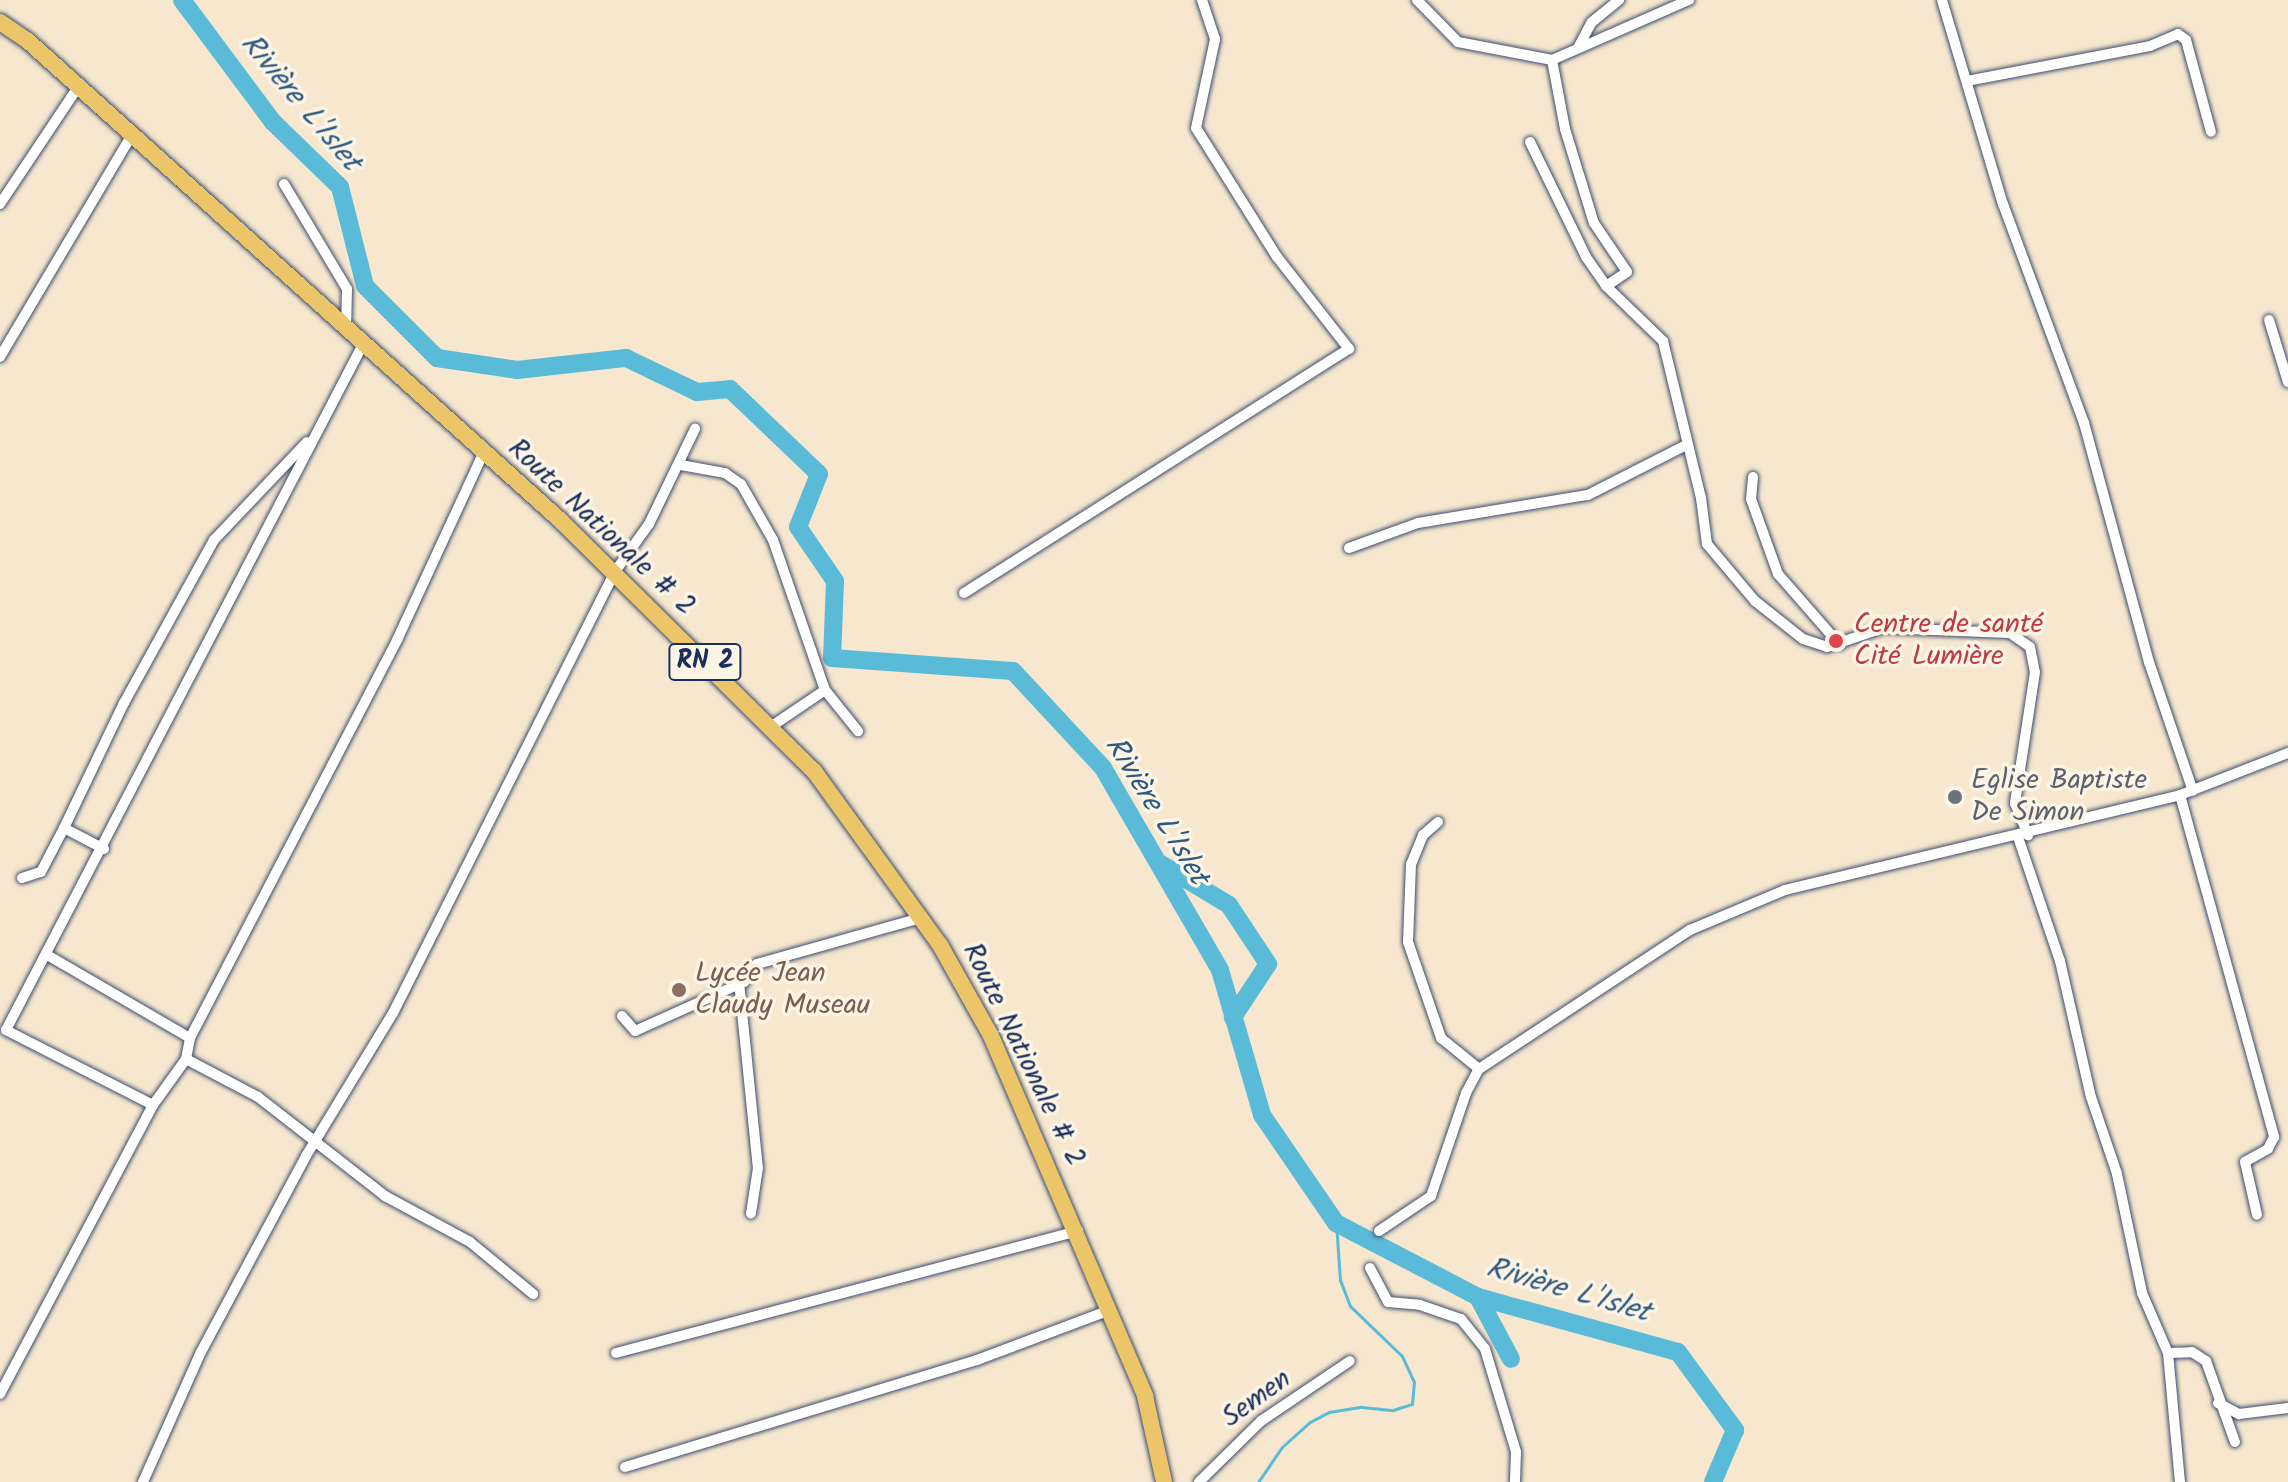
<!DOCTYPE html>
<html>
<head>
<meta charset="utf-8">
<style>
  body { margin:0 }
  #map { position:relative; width:2288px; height:1482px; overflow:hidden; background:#f6e7ce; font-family:Kalam,sans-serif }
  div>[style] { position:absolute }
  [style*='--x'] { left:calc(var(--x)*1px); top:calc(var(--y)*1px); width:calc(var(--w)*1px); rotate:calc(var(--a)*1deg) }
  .stream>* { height:3px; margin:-1.5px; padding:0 1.5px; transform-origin:1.5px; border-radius:1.5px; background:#59bbd7 }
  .river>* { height:18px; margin:-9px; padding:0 9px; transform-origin:9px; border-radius:9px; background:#59bbd7 }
  .roads { filter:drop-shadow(0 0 2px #3c4b6f) drop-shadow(0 0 2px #3c4b6f) }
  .street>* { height:10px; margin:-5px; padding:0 5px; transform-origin:5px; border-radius:5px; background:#fff }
  .primary>* { height:16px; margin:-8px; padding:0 8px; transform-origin:8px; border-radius:8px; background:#edc569 }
  .dots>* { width:22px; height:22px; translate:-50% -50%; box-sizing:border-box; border:4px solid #fcf5e5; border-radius:50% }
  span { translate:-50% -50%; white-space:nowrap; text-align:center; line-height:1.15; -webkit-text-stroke:7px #fcf5e5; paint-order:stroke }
  .shield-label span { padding:2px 6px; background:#fcf5e5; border:2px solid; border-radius:6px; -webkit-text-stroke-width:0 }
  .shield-label { font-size:26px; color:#1b2f5e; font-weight:700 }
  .street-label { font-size:28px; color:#1b2f5e }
  .health-label { font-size:28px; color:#be3a42 }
  .left { translate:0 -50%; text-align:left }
  .worship-label { font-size:28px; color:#5b616d }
  .education-label { font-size:28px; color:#785e54 }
  .water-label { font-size:30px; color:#2e5982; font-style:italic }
</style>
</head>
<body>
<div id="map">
  <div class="stream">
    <i style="--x:1258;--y:1482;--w:42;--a:-55.6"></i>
    <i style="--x:1282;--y:1447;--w:38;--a:-42"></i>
    <i style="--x:1310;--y:1422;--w:21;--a:-28"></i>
    <i style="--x:1329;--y:1412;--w:33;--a:-9"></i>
    <i style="--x:1362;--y:1407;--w:31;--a:6"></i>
    <i style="--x:1393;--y:1410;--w:20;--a:-18"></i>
    <i style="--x:1412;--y:1404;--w:22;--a:-85"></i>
    <i style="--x:1414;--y:1382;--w:29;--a:-115"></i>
    <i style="--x:1402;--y:1356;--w:72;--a:-136.1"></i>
    <i style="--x:1350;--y:1306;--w:28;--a:-111"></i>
    <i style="--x:1340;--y:1280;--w:57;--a:-94"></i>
  </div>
  <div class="river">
    <i style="--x:182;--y:0;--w:152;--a:53.3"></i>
    <i style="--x:273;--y:122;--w:93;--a:44.1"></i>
    <i style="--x:340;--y:187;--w:102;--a:75.8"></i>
    <i style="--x:365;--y:286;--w:102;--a:45"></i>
    <i style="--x:437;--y:358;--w:81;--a:8.5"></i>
    <i style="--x:517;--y:370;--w:110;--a:-6.3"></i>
    <i style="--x:626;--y:358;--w:79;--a:25.6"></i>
    <i style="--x:697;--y:392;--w:33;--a:-5"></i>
    <i style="--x:730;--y:389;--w:123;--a:43.7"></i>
    <i style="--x:819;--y:474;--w:57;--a:111.6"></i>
    <i style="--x:798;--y:527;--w:65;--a:55.6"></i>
    <i style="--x:835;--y:581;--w:77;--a:92.2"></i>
    <i style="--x:832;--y:658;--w:181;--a:4.1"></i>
    <i style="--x:1013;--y:671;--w:132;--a:47.1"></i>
    <i style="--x:1103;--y:768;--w:233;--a:59.9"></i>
    <i style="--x:1220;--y:970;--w:151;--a:73.8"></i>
    <i style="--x:1262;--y:1115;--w:131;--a:55.6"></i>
    <i style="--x:1336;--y:1223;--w:160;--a:27.5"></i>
    <i style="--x:1478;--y:1297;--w:207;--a:15.4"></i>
    <i style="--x:1678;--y:1352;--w:97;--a:53.8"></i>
    <i style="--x:1735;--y:1430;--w:56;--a:112.9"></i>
    <i style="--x:1161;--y:864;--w:79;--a:31.1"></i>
    <i style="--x:1229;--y:905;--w:71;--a:56.5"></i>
    <i style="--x:1268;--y:964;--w:64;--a:123.4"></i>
    <i style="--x:1478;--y:1297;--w:70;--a:62"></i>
  </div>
  <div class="roads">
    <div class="street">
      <i style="--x:1417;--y:0;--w:59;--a:45.7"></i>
      <i style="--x:1458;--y:42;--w:96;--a:10.8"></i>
      <i style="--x:1552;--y:60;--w:150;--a:-23.7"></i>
      <i style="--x:1942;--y:0;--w:213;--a:73.4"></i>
      <i style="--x:2003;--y:204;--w:233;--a:69.7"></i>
      <i style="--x:2084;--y:423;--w:248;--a:74.8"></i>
      <i style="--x:2149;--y:662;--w:136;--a:71.2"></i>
      <i style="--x:1579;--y:46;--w:27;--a:-62"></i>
      <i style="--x:1592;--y:22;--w:35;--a:-39"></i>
      <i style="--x:1552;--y:60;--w:70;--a:79.3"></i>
      <i style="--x:1565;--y:129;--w:98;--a:72.9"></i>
      <i style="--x:1594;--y:223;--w:59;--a:56"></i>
      <i style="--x:1627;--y:272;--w:25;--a:146"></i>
      <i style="--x:1967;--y:81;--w:186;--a:-10.8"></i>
      <i style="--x:2150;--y:46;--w:30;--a:-23"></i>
      <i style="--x:2178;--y:34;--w:10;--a:37"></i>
      <i style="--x:2186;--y:40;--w:95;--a:74.8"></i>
      <i style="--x:1530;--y:142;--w:128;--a:64"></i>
      <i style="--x:1586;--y:257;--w:35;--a:55"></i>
      <i style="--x:1606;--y:286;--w:79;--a:44"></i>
      <i style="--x:1663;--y:341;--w:162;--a:76.4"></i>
      <i style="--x:1701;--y:498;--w:46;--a:82.6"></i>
      <i style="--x:1707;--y:544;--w:75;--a:49.9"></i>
      <i style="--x:1755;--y:601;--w:61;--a:38.4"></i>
      <i style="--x:1803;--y:639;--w:25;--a:18"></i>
      <i style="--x:1827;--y:647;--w:59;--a:-18.7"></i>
      <i style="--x:1883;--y:628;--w:127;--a:2.3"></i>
      <i style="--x:2010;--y:633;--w:24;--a:35"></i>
      <i style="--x:2030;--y:647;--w:25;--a:79"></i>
      <i style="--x:2035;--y:672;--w:133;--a:98.7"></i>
      <i style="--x:2015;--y:803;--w:35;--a:68"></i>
      <i style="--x:284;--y:184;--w:122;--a:59"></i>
      <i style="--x:347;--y:289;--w:40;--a:91.4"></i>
      <i style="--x:0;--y:204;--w:141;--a:-56.3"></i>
      <i style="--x:2269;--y:320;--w:65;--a:73"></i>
      <i style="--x:0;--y:357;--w:257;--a:-59.3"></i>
      <i style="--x:681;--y:465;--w:45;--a:10.3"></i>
      <i style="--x:725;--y:473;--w:19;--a:35"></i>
      <i style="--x:741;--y:484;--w:64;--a:60.3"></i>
      <i style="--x:773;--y:540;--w:159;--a:70.9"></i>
      <i style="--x:825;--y:690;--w:53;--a:51.2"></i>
      <i style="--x:1753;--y:477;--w:22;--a:95"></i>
      <i style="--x:1751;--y:499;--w:80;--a:70.2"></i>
      <i style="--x:1778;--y:574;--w:94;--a:48.9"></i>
      <i style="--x:1349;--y:548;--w:73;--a:-19.9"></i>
      <i style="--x:1418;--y:523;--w:172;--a:-9.4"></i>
      <i style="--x:1588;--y:495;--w:108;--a:-27"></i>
      <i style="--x:964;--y:593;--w:456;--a:-32.4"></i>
      <i style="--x:1349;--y:349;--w:117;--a:-128"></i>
      <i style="--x:1277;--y:257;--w:152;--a:-122.1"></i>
      <i style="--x:1196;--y:128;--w:91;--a:-77.9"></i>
      <i style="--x:1215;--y:39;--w:41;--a:-108.4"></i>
      <i style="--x:772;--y:726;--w:64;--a:-34.2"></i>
      <i style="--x:2180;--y:795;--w:355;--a:74.6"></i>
      <i style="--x:2274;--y:1137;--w:13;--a:117"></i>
      <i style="--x:2268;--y:1149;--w:26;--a:151"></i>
      <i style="--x:2245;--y:1162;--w:54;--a:77.2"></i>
      <i style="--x:1438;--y:822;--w:20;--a:139"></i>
      <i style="--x:1423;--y:835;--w:31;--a:112"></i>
      <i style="--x:1411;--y:864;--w:78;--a:92.2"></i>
      <i style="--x:1408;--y:942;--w:102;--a:71"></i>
      <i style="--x:1441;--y:1038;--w:49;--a:39.2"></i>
      <i style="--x:2018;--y:837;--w:131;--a:71.3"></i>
      <i style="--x:2060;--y:961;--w:139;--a:77.2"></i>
      <i style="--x:2091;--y:1097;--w:81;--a:71.3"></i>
      <i style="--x:2117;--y:1174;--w:122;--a:78.1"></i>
      <i style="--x:2142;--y:1293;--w:65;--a:66.6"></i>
      <i style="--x:2168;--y:1353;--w:24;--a:-2"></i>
      <i style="--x:2192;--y:1352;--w:17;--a:33"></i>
      <i style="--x:2206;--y:1361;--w:86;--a:70.3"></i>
      <i style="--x:104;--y:849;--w:45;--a:-152.3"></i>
      <i style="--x:64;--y:828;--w:139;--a:-64.4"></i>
      <i style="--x:124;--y:703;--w:186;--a:-61.1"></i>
      <i style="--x:214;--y:540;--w:135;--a:-46.5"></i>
      <i style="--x:22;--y:878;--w:20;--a:-18"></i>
      <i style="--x:41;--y:872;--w:50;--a:-62.4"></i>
      <i style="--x:49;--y:956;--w:163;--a:30.2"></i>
      <i style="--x:739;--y:982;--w:187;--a:84.2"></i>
      <i style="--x:758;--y:1168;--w:46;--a:98.8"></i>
      <i style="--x:622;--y:1016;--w:20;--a:49"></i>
      <i style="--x:635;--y:1031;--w:120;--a:-24.2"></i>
      <i style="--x:744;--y:982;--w:22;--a:-54"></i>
      <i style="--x:757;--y:964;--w:170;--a:-15.7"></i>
      <i style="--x:186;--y:1059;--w:81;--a:27.8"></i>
      <i style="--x:258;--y:1097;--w:161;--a:37.9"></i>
      <i style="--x:385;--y:1196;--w:97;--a:28.4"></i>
      <i style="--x:470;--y:1242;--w:82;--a:39.5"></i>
      <i style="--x:153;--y:1105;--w:165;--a:-153"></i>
      <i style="--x:6;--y:1030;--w:771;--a:-62.5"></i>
      <i style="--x:1379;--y:1231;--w:63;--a:-33.9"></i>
      <i style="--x:1431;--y:1196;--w:109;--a:-71.2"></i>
      <i style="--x:1466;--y:1093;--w:27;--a:-62"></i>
      <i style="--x:1479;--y:1069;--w:253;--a:-33.4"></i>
      <i style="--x:1690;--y:930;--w:103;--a:-22.8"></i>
      <i style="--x:1785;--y:890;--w:406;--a:-13.5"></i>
      <i style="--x:2180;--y:795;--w:116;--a:-21.3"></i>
      <i style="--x:1370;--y:1268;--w:38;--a:62"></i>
      <i style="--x:1388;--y:1302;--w:32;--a:5"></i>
      <i style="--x:1420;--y:1305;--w:43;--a:18.9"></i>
      <i style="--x:1461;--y:1319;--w:38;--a:51"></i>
      <i style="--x:1485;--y:1349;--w:108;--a:73.2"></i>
      <i style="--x:1516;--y:1452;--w:30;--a:92"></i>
      <i style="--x:616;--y:1353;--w:478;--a:-14.8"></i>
      <i style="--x:2168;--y:1353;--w:130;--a:84.7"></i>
      <i style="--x:0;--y:1394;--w:327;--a:-62.1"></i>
      <i style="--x:153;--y:1105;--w:57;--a:-54.3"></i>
      <i style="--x:186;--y:1059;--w:21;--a:-79"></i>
      <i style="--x:190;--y:1038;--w:449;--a:-62.5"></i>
      <i style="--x:397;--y:640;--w:205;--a:-65.2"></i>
      <i style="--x:2218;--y:1403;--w:24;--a:28"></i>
      <i style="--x:2239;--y:1414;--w:49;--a:-7"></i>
      <i style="--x:625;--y:1467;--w:368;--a:-16.9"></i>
      <i style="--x:977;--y:1360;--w:142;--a:-20.6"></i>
      <i style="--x:143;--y:1482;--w:142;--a:-66"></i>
      <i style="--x:201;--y:1352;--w:222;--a:-61.8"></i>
      <i style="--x:306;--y:1156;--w:167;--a:-58.7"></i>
      <i style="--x:393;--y:1013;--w:492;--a:-63.3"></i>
      <i style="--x:614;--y:573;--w:60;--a:-54.5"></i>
      <i style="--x:649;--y:524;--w:106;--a:-64.2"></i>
      <i style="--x:1199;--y:1482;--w:87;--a:-44.5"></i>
      <i style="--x:1261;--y:1421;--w:107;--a:-34"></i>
    </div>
    <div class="primary">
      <i style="--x:0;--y:22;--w:34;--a:34"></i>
      <i style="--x:28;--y:41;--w:716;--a:42"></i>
      <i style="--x:560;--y:520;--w:357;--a:44.7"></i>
      <i style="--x:814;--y:771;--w:215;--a:54.1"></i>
      <i style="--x:940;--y:945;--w:104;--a:60.7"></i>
      <i style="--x:991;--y:1036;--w:392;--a:66.8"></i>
      <i style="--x:1145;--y:1396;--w:88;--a:77.5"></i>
    </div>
  </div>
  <div class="dots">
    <i style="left:1836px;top:641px;background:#e0444e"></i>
    <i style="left:1955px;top:797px;background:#6b7280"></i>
    <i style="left:679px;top:990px;background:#8d6e63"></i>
  </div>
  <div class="shield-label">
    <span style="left:705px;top:662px">RN 2</span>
  </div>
  <div class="street-label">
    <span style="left:601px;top:528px;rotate:43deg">Route Nationale # 2</span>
    <span style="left:1023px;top:1055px;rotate:64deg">Route Nationale # 2</span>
    <span style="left:1257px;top:1399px;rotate:-36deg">Semen</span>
  </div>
  <div class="health-label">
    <span class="left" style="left:1854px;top:641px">Centre de santé<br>Cité Lumière</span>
  </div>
  <div class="worship-label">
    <span class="left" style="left:1971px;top:797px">Eglise Baptiste<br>De Simon</span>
  </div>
  <div class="education-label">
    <span class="left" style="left:695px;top:990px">Lycée Jean<br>Claudy Museau</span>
  </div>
  <div class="water-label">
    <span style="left:300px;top:103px;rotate:50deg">Rivière L'Islet</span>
    <span style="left:1156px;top:811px;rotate:58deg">Rivière L'Islet</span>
    <span style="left:1568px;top:1291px;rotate:16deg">Rivière L'Islet</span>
  </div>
</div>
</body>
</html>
